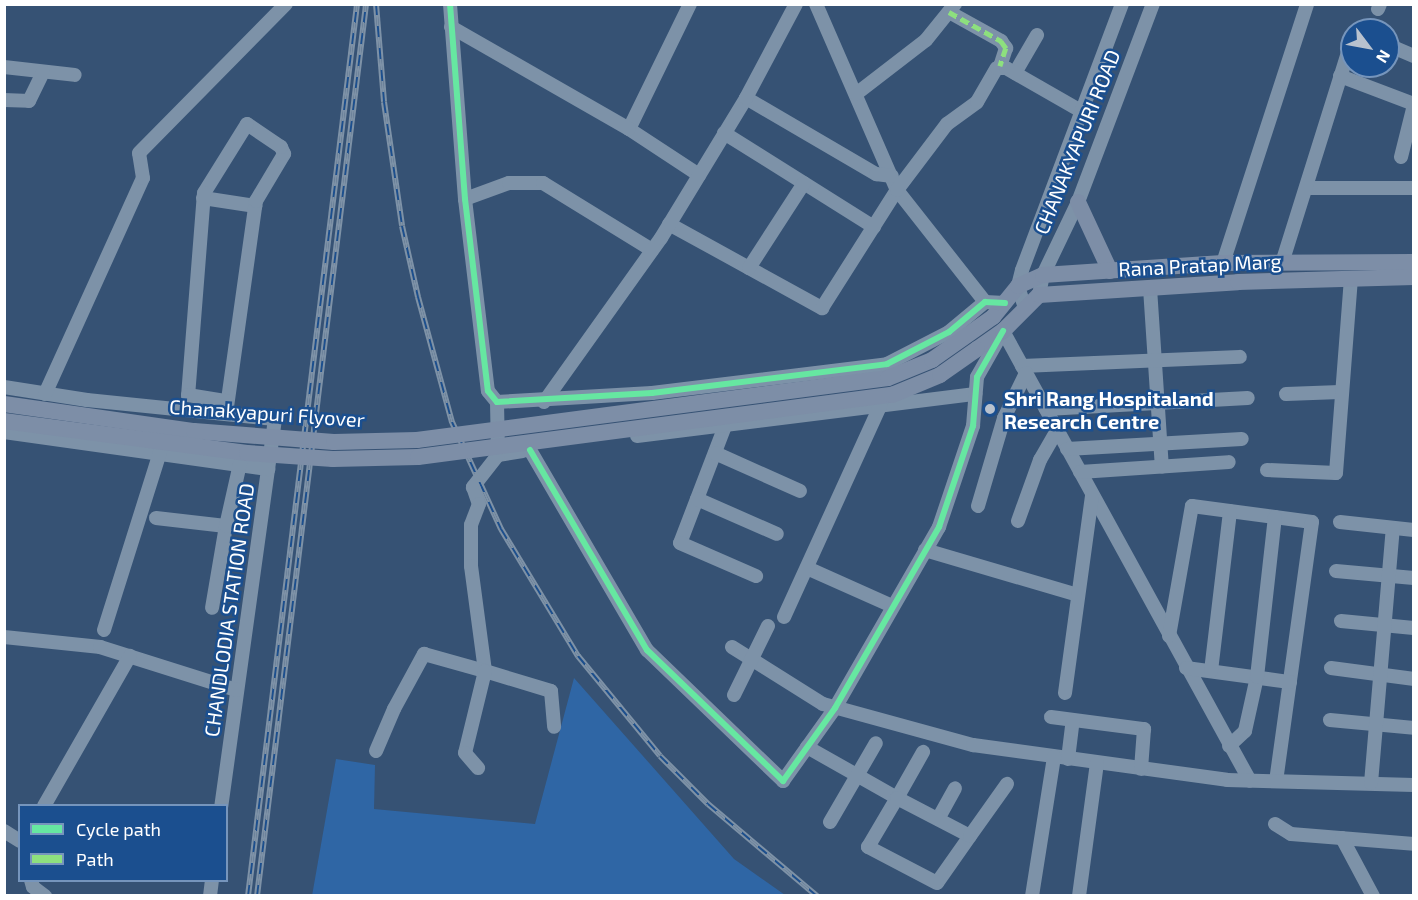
<!DOCTYPE html>
<html>
<head>
<meta charset="utf-8">
<style>
  body { margin:0 }
  #map { position:relative; width:1418px; height:900px; overflow:hidden; background:#365274; font-family:"Exo 2",sans-serif }
  div>[style] { position:absolute }
  [style*='--x'] { left:calc(var(--x)*1px); top:calc(var(--y)*1px); width:calc(var(--w)*1px); rotate:calc(var(--a)*1deg) }
  .green>* { inset:0; background:#2f66a5 }
  .minor>* { height:14px; margin:-7px; padding:0 7px; transform-origin:7px; border-radius:7px; background:#7d92a8 }
  .major>* { height:16px; margin:-8px; padding:0 8px; transform-origin:8px; border-radius:8px; background:#7d8ea7 }
  .rail>* { height:6px; margin-top:-3px; transform-origin:0; background:repeating-linear-gradient(90deg,#1b4f8f 0 11px,#7e92a7 0 22px); box-sizing:border-box; border-block:2px solid #7e92a7 }
  .major-bridge>* { height:16px; margin:-8px; padding:0 8px; transform-origin:8px; border-radius:8px; background:#7d8ea7 }
  .quiet>* { height:4.5px; margin-top:-2.25px; transform-origin:0; background:repeating-linear-gradient(90deg,#8de07e 0 9px,transparent 0 13.5px) }
  .cycleway>* { height:6px; margin:-3px; padding:0 3px; transform-origin:3px; border-radius:3px; background:#66e7a1 }
  .dots>* { width:16px; height:16px; translate:-50% -50%; box-sizing:border-box; border:3px solid #1b4f8f; border-radius:50% }
  span { translate:-50% -50%; white-space:nowrap; text-align:center; line-height:1.15; -webkit-text-stroke:5px #1b4f8f; paint-order:stroke }
  .street-label { font-size:20px; color:#fff }
  .poi-label { font-size:20px; color:#fff; font-weight:700 }
  .left { translate:0 -50%; text-align:left }
  .frame { position:absolute; inset:0; border:6px solid #fff; pointer-events:none }
  .legend { position:absolute; left:18px; top:804px; width:210px; height:78px; box-sizing:border-box; background:#1b4f8f; border:2px solid #7695bc; margin:0; padding:8px 10px; list-style:none; font-size:18px; color:#fff }
  .legend li { display:flex; align-items:center; gap:12px; height:30px }
  .legend b { width:30px; border:2px solid #7695bc }
  .north { position:absolute; left:1340px; top:18px; width:60px; height:60px; box-sizing:border-box; background:#1b4f8f; border:2px solid #7695bc; border-radius:50%; rotate:122deg; font-size:16px; font-weight:700; line-height:24px; text-align:center; color:#fff }
  .north::after { content:''; display:block; margin:auto; width:21px; height:27px; background:#b9c2ce; clip-path:polygon(50% 0,100% 100%,50% 72%,0 100%) }
</style>
</head>
<body>
<div id="map">
  <div class="green">
    <i style="clip-path:polygon(574px 678px,734px 859px,785px 895px,312px 896px,336px 759px,375px 765px,374px 809px,535px 824px)"></i>
  </div>
  <div class="minor">
    <i style="--x:450;--y:4;--w:196;--a:85.6"></i>
    <i style="--x:465;--y:199;--w:193;--a:83.2"></i>
    <i style="--x:488;--y:391;--w:14;--a:51"></i>
    <i style="--x:497;--y:402;--w:155;--a:-3.3"></i>
    <i style="--x:652;--y:393;--w:237;--a:-7"></i>
    <i style="--x:887;--y:364;--w:70;--a:-27.3"></i>
    <i style="--x:949;--y:332;--w:47;--a:-39.8"></i>
    <i style="--x:985;--y:302;--w:20;--a:3"></i>
    <i style="--x:690;--y:4;--w:139;--a:116"></i>
    <i style="--x:629;--y:129;--w:84;--a:33.3"></i>
    <i style="--x:816;--y:4;--w:203;--a:66.5"></i>
    <i style="--x:897;--y:190;--w:142;--a:51.8"></i>
    <i style="--x:1378;--y:9;--w:5;--a:-68"></i>
    <i style="--x:949;--y:12;--w:60;--a:29.1"></i>
    <i style="--x:1001;--y:41;--w:9;--a:54"></i>
    <i style="--x:1006;--y:48;--w:19;--a:108"></i>
    <i style="--x:451;--y:27;--w:205;--a:29.8"></i>
    <i style="--x:1388;--y:45;--w:28;--a:23"></i>
    <i style="--x:4;--y:67;--w:71;--a:6.4"></i>
    <i style="--x:1015;--y:73;--w:44;--a:-59.9"></i>
    <i style="--x:1340;--y:76;--w:79;--a:20.7"></i>
    <i style="--x:856;--y:94;--w:88;--a:-37.6"></i>
    <i style="--x:926;--y:40;--w:46;--a:-51.1"></i>
    <i style="--x:746;--y:98;--w:151;--a:30.3"></i>
    <i style="--x:876;--y:174;--w:16;--a:7"></i>
    <i style="--x:4;--y:100;--w:25;--a:2"></i>
    <i style="--x:29;--y:101;--w:32;--a:-64"></i>
    <i style="--x:724;--y:133;--w:177;--a:32.1"></i>
    <i style="--x:1401;--y:157;--w:54;--a:-76"></i>
    <i style="--x:1306;--y:188;--w:108;--a:0"></i>
    <i style="--x:203;--y:198;--w:53;--a:8.7"></i>
    <i style="--x:465;--y:199;--w:47;--a:-20"></i>
    <i style="--x:509;--y:183;--w:34;--a:0"></i>
    <i style="--x:543;--y:183;--w:128;--a:31.6"></i>
    <i style="--x:669;--y:224;--w:175;--a:28.8"></i>
    <i style="--x:822;--y:308;--w:140;--a:-57.6"></i>
    <i style="--x:897;--y:190;--w:83;--a:-52.9"></i>
    <i style="--x:947;--y:124;--w:37;--a:-36"></i>
    <i style="--x:977;--y:102;--w:39;--a:-60"></i>
    <i style="--x:997;--y:68;--w:9;--a:0"></i>
    <i style="--x:1006;--y:68;--w:86;--a:29.8"></i>
    <i style="--x:1223;--y:263;--w:272;--a:-72"></i>
    <i style="--x:1282;--y:263;--w:235;--a:-72.6"></i>
    <i style="--x:749;--y:268;--w:101;--a:-57.1"></i>
    <i style="--x:1150;--y:288;--w:179;--a:86.2"></i>
    <i style="--x:1039;--y:295;--w:20;--a:-79"></i>
    <i style="--x:1043;--y:275;--w:81;--a:-64.4"></i>
    <i style="--x:1078;--y:202;--w:212;--a:-69.3"></i>
    <i style="--x:1025;--y:308;--w:23;--a:-108"></i>
    <i style="--x:1018;--y:286;--w:16;--a:-76"></i>
    <i style="--x:1022;--y:270;--w:284;--a:-69.4"></i>
    <i style="--x:1003;--y:331;--w:513;--a:61.24"></i>
    <i style="--x:1022;--y:366;--w:218;--a:-2.4"></i>
    <i style="--x:4;--y:387;--w:84;--a:8.9"></i>
    <i style="--x:87;--y:400;--w:189;--a:5.8"></i>
    <i style="--x:275;--y:419;--w:391;--a:97.9"></i>
    <i style="--x:45;--y:394;--w:237;--a:-65.6"></i>
    <i style="--x:143;--y:178;--w:25;--a:-99"></i>
    <i style="--x:139;--y:153;--w:209;--a:-45.4"></i>
    <i style="--x:1286;--y:394;--w:54;--a:-2.1"></i>
    <i style="--x:497;--y:402;--w:53;--a:88.9"></i>
    <i style="--x:498;--y:455;--w:25;--a:-9"></i>
    <i style="--x:544;--y:402;--w:201;--a:-54.5"></i>
    <i style="--x:661;--y:238;--w:164;--a:-58.7"></i>
    <i style="--x:746;--y:98;--w:106;--a:-62"></i>
    <i style="--x:1046;--y:409;--w:202;--a:-3.1"></i>
    <i style="--x:226;--y:414;--w:215;--a:-82"></i>
    <i style="--x:256;--y:201;--w:55;--a:-59.2"></i>
    <i style="--x:284;--y:154;--w:8;--a:-113"></i>
    <i style="--x:281;--y:147;--w:41;--a:-145.9"></i>
    <i style="--x:247;--y:124;--w:81;--a:121.9"></i>
    <i style="--x:204;--y:193;--w:203;--a:94.5"></i>
    <i style="--x:188;--y:395;--w:39;--a:9"></i>
    <i style="--x:725;--y:426;--w:125;--a:111"></i>
    <i style="--x:680;--y:543;--w:83;--a:23.5"></i>
    <i style="--x:4;--y:432;--w:267;--a:8"></i>
    <i style="--x:637;--y:436;--w:341;--a:-7.1"></i>
    <i style="--x:1067;--y:449;--w:175;--a:-3.3"></i>
    <i style="--x:530;--y:450;--w:232;--a:59.7"></i>
    <i style="--x:647;--y:650;--w:189;--a:43.9"></i>
    <i style="--x:783;--y:781;--w:90;--a:-54.5"></i>
    <i style="--x:835;--y:708;--w:209;--a:-60.1"></i>
    <i style="--x:939;--y:527;--w:107;--a:-71.4"></i>
    <i style="--x:973;--y:426;--w:49;--a:-85.3"></i>
    <i style="--x:977;--y:377;--w:51;--a:-60.4"></i>
    <i style="--x:715;--y:453;--w:93;--a:24.1"></i>
    <i style="--x:498;--y:455;--w:41;--a:128"></i>
    <i style="--x:473;--y:487;--w:18;--a:71"></i>
    <i style="--x:479;--y:504;--w:22;--a:111"></i>
    <i style="--x:471;--y:525;--w:41;--a:90"></i>
    <i style="--x:471;--y:566;--w:106;--a:82.4"></i>
    <i style="--x:485;--y:671;--w:69;--a:16.9"></i>
    <i style="--x:551;--y:691;--w:36;--a:85"></i>
    <i style="--x:1267;--y:470;--w:69;--a:2.5"></i>
    <i style="--x:1336;--y:473;--w:194;--a:-85.6"></i>
    <i style="--x:1080;--y:472;--w:149;--a:-3.8"></i>
    <i style="--x:697;--y:499;--w:87;--a:23.6"></i>
    <i style="--x:978;--y:506;--w:92;--a:-73.5"></i>
    <i style="--x:1004;--y:418;--w:50;--a:-63.9"></i>
    <i style="--x:156;--y:518;--w:70;--a:6.5"></i>
    <i style="--x:226;--y:526;--w:83;--a:99.7"></i>
    <i style="--x:1018;--y:521;--w:65;--a:-70.2"></i>
    <i style="--x:1040;--y:460;--w:34;--a:-60"></i>
    <i style="--x:1340;--y:522;--w:74;--a:6.2"></i>
    <i style="--x:226;--y:526;--w:64;--a:-77.3"></i>
    <i style="--x:925;--y:550;--w:159;--a:16.4"></i>
    <i style="--x:807;--y:568;--w:93;--a:24.1"></i>
    <i style="--x:1336;--y:571;--w:78;--a:5.1"></i>
    <i style="--x:784;--y:617;--w:232;--a:-65.5"></i>
    <i style="--x:1341;--y:621;--w:73;--a:5.5"></i>
    <i style="--x:104;--y:630;--w:187;--a:-72.5"></i>
    <i style="--x:1169;--y:636;--w:132;--a:-80"></i>
    <i style="--x:1192;--y:506;--w:121;--a:7.6"></i>
    <i style="--x:1312;--y:522;--w:261;--a:97.9"></i>
    <i style="--x:4;--y:637;--w:97;--a:5.9"></i>
    <i style="--x:100;--y:647;--w:143;--a:17.5"></i>
    <i style="--x:732;--y:647;--w:107;--a:32.1"></i>
    <i style="--x:823;--y:704;--w:156;--a:15.3"></i>
    <i style="--x:973;--y:745;--w:256;--a:7.8"></i>
    <i style="--x:1227;--y:780;--w:187;--a:1.5"></i>
    <i style="--x:1186;--y:668;--w:105;--a:7.7"></i>
    <i style="--x:1331;--y:668;--w:84;--a:7.5"></i>
    <i style="--x:1211;--y:671;--w:161;--a:-83.2"></i>
    <i style="--x:1065;--y:693;--w:200;--a:-82.2"></i>
    <i style="--x:734;--y:695;--w:77;--a:-63.8"></i>
    <i style="--x:1051;--y:717;--w:94;--a:7.4"></i>
    <i style="--x:1144;--y:729;--w:40;--a:94.3"></i>
    <i style="--x:1330;--y:720;--w:84;--a:5.4"></i>
    <i style="--x:1229;--y:746;--w:22;--a:-43"></i>
    <i style="--x:1245;--y:731;--w:55;--a:-77.5"></i>
    <i style="--x:1257;--y:677;--w:161;--a:-83.6"></i>
    <i style="--x:807;--y:747;--w:103;--a:29.5"></i>
    <i style="--x:897;--y:798;--w:53;--a:-60.5"></i>
    <i style="--x:376;--y:751;--w:46;--a:-66.8"></i>
    <i style="--x:394;--y:709;--w:63;--a:-61.4"></i>
    <i style="--x:424;--y:654;--w:63;--a:15.6"></i>
    <i style="--x:485;--y:671;--w:84;--a:103.7"></i>
    <i style="--x:465;--y:753;--w:20;--a:49"></i>
    <i style="--x:1068;--y:759;--w:38;--a:-83"></i>
    <i style="--x:1371;--y:783;--w:256;--a:-85.1"></i>
    <i style="--x:44;--y:806;--w:173;--a:-60.2"></i>
    <i style="--x:938;--y:819;--w:35;--a:-61"></i>
    <i style="--x:830;--y:822;--w:91;--a:-59.8"></i>
    <i style="--x:1275;--y:824;--w:19;--a:32"></i>
    <i style="--x:1291;--y:834;--w:123;--a:4.6"></i>
    <i style="--x:4;--y:831;--w:19;--a:32"></i>
    <i style="--x:970;--y:836;--w:57;--a:125.1"></i>
    <i style="--x:937;--y:883;--w:78;--a:-152.4"></i>
    <i style="--x:868;--y:847;--w:57;--a:-59.4"></i>
    <i style="--x:897;--y:798;--w:82;--a:27.5"></i>
    <i style="--x:970;--y:836;--w:64;--a:-54.6"></i>
    <i style="--x:1342;--y:838;--w:66;--a:61.9"></i>
    <i style="--x:31;--y:880;--w:7;--a:74"></i>
    <i style="--x:33;--y:887;--w:15;--a:37"></i>
    <i style="--x:210;--y:896;--w:16;--a:-83"></i>
    <i style="--x:1032;--y:896;--w:141;--a:-81"></i>
    <i style="--x:1079;--y:896;--w:134;--a:-82.3"></i>
  </div>
  <div class="major">
    <i style="--x:1078;--y:202;--w:76;--a:65.1"></i>
    <i style="--x:993;--y:317;--w:40;--a:-51"></i>
    <i style="--x:1018;--y:286;--w:27;--a:-24"></i>
    <i style="--x:1043;--y:275;--w:180;--a:-3.8"></i>
    <i style="--x:1223;--y:263;--w:191;--a:-0.3"></i>
    <i style="--x:977;--y:349;--w:32;--a:-35"></i>
    <i style="--x:1003;--y:331;--w:51;--a:-45"></i>
    <i style="--x:1039;--y:295;--w:199;--a:-3.7"></i>
    <i style="--x:1238;--y:282;--w:176;--a:-1.6"></i>
  </div>
  <div class="rail">
    <i style="--x:376;--y:4;--w:98;--a:85.3"></i>
    <i style="--x:384;--y:102;--w:125;--a:81.7"></i>
    <i style="--x:402;--y:226;--w:73;--a:77.3"></i>
    <i style="--x:418;--y:297;--w:130;--a:74.8"></i>
    <i style="--x:452;--y:422;--w:118;--a:65.4"></i>
    <i style="--x:501;--y:529;--w:149;--a:58.8"></i>
    <i style="--x:578;--y:656;--w:129;--a:50.6"></i>
    <i style="--x:660;--y:756;--w:68;--a:45"></i>
    <i style="--x:708;--y:804;--w:143;--a:40.2"></i>
    <i style="--x:248;--y:896;--w:899;--a:-83.03"></i>
    <i style="--x:257;--y:896;--w:899;--a:-83.03"></i>
  </div>
  <div class="major-bridge">
    <i style="--x:4;--y:404;--w:192;--a:8.1"></i>
    <i style="--x:194;--y:431;--w:140;--a:4.5"></i>
    <i style="--x:334;--y:442;--w:83;--a:-1.4"></i>
    <i style="--x:417;--y:440;--w:475;--a:-7.5"></i>
    <i style="--x:888;--y:378;--w:48;--a:-22.2"></i>
    <i style="--x:932;--y:360;--w:75;--a:-35.2"></i>
    <i style="--x:4;--y:421;--w:245;--a:7.5"></i>
    <i style="--x:247;--y:453;--w:86;--a:4"></i>
    <i style="--x:333;--y:459;--w:85;--a:-1.3"></i>
    <i style="--x:418;--y:457;--w:478;--a:-7.5"></i>
    <i style="--x:892;--y:395;--w:52;--a:-22.6"></i>
    <i style="--x:940;--y:375;--w:45;--a:-35.1"></i>
  </div>
  <div class="quiet">
    <i style="--x:949;--y:12;--w:60;--a:29.1"></i>
    <i style="--x:1001;--y:41;--w:9;--a:54"></i>
    <i style="--x:1006;--y:48;--w:19;--a:108"></i>
  </div>
  <div class="cycleway">
    <i style="--x:450;--y:4;--w:196;--a:85.6"></i>
    <i style="--x:465;--y:199;--w:193;--a:83.2"></i>
    <i style="--x:488;--y:391;--w:14;--a:51"></i>
    <i style="--x:497;--y:402;--w:155;--a:-3.3"></i>
    <i style="--x:652;--y:393;--w:237;--a:-7"></i>
    <i style="--x:887;--y:364;--w:70;--a:-27.3"></i>
    <i style="--x:949;--y:332;--w:47;--a:-39.8"></i>
    <i style="--x:985;--y:302;--w:20;--a:3"></i>
    <i style="--x:530;--y:450;--w:232;--a:59.7"></i>
    <i style="--x:647;--y:650;--w:189;--a:43.9"></i>
    <i style="--x:783;--y:781;--w:90;--a:-54.5"></i>
    <i style="--x:835;--y:708;--w:209;--a:-60.1"></i>
    <i style="--x:939;--y:527;--w:107;--a:-71.4"></i>
    <i style="--x:973;--y:426;--w:49;--a:-85.3"></i>
    <i style="--x:977;--y:377;--w:53;--a:-60.5"></i>
  </div>
  <div class="dots">
    <i style="left:990px;top:409px;background:#b9c2ce"></i>
  </div>
  <div class="street-label">
    <span style="left:1077px;top:142px;rotate:-68deg">CHANAKYAPURI ROAD</span>
    <span style="left:1200px;top:265px;rotate:-3deg">Rana Pratap Marg</span>
    <span style="left:267px;top:413px;rotate:4deg">Chanakyapuri Flyover</span>
    <span style="left:229px;top:610px;rotate:-82deg">CHANDLODIA STATION ROAD</span>
  </div>
  <div class="poi-label">
    <span class="left" style="left:1004px;top:410px">Shri Rang Hospitaland<br>Research Centre</span>
  </div>
  <div class="frame"></div>
  <ul class="legend">
  <li><b style="height:8px;background:#66e7a1"></b>Cycle path</li>
  <li><b style="height:8px;background:#8de07e"></b>Path</li>
  </ul>
  <div class="north">N</div>
</div>
</body>
</html>
